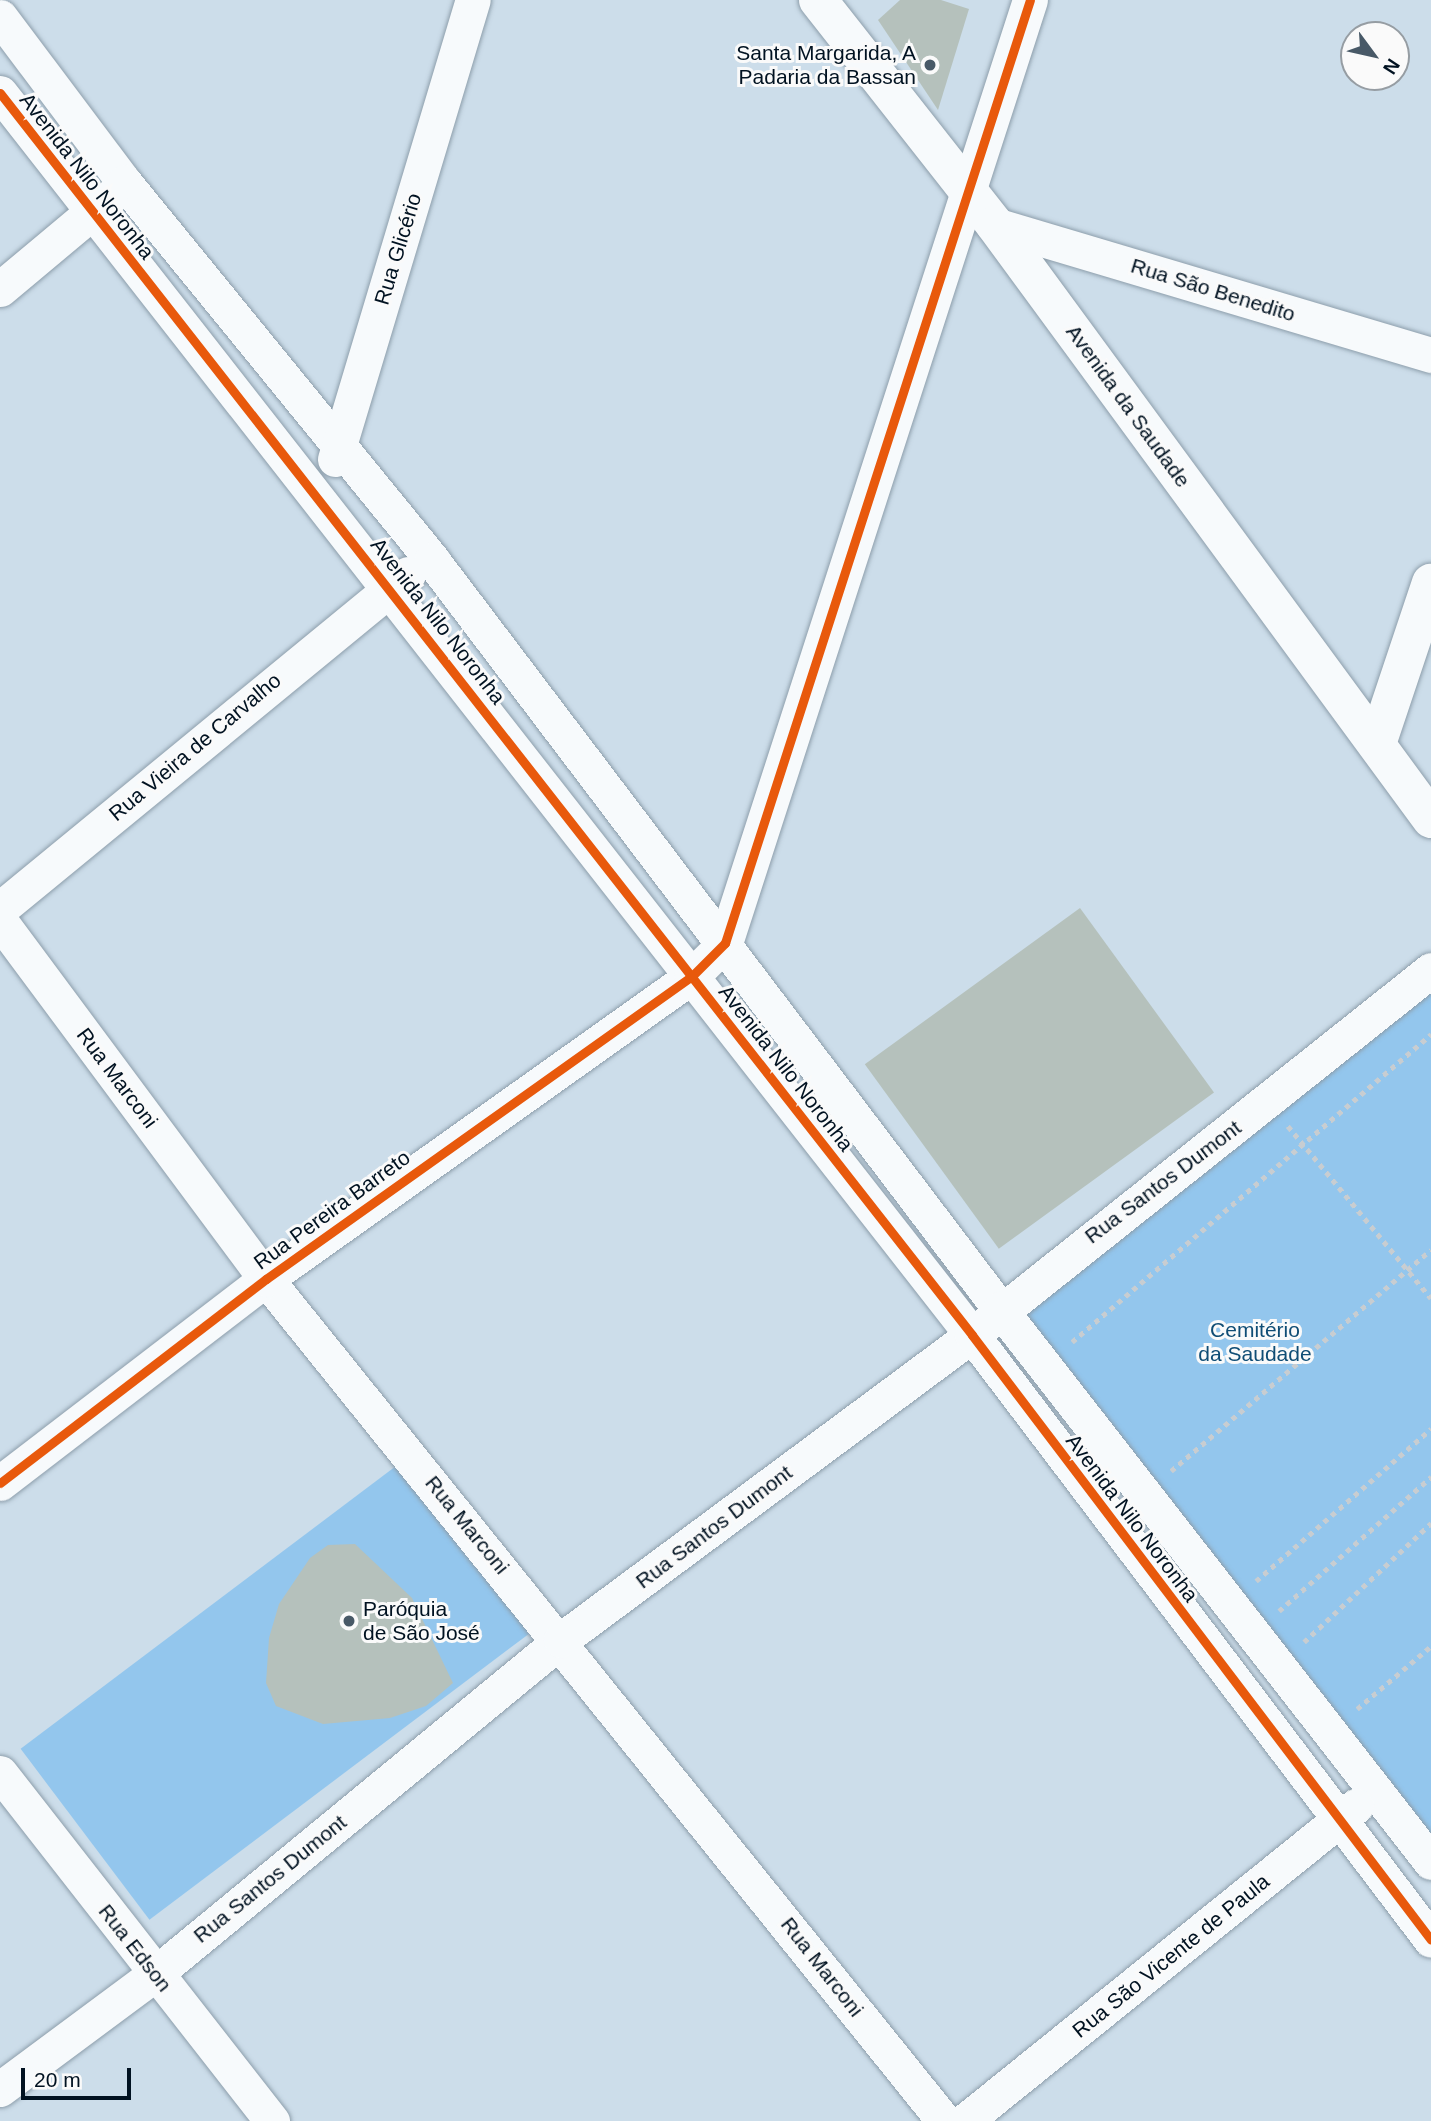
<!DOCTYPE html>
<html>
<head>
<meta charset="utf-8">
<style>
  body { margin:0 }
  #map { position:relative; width:1431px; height:2121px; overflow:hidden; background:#ccddea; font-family:Helvetica,sans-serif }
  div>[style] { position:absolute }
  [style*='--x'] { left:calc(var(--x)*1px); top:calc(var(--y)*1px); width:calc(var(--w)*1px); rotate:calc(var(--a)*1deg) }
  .green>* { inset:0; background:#93c6ed; transform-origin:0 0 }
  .building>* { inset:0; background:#b5c1bc; transform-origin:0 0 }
  .path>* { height:4.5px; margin-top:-2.25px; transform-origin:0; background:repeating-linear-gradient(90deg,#c8cdd1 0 5px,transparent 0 10px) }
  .roads { filter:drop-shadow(0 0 2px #8d9eab) drop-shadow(0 0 2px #8d9eab) }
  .minor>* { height:35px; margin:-17.5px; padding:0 17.5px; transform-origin:17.5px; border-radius:17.5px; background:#f7fafc }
  .secondary>* { height:38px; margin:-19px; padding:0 19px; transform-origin:19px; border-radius:19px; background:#f7fafc }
  .cycleway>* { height:9px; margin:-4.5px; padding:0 4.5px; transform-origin:4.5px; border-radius:4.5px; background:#e8590c }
  .dots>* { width:19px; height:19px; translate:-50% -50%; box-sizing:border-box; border:4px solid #fafafa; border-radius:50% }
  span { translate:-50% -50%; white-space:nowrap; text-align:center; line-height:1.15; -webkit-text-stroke:6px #fafafa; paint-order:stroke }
  .poi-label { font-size:21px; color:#011221 }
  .right { translate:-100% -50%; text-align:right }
  .left { translate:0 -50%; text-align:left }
  .street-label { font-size:21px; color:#011221 }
  .park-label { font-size:21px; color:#0f4d75 }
  .north { position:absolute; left:1340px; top:21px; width:70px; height:70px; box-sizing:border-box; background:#fafafa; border:2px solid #969da3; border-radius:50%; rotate:123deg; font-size:19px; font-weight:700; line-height:28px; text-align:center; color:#011221 }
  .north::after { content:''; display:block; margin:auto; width:24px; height:32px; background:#485967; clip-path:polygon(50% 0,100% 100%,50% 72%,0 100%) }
  .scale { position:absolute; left:21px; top:2068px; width:110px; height:32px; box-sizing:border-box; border:4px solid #011221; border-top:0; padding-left:9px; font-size:21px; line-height:24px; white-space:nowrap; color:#011221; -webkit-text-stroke:5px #fafafa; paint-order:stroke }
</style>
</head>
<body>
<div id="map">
  <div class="green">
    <i style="clip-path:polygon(1431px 985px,1431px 1856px,1004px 1310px)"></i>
    <i style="left:404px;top:1460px;width:214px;height:480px;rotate:53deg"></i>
  </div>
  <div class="building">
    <i style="clip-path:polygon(900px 0,941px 0,969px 9px,938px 110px,878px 20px)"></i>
    <i style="left:1080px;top:908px;width:228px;height:266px;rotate:54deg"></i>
    <i style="clip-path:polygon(355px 1544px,412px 1598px,453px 1683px,426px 1706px,390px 1718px,323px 1724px,276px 1706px,266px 1683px,269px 1638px,279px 1604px,310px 1558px,328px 1545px)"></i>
  </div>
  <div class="path">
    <i style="--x:1288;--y:1126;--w:224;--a:50.3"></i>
    <i style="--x:1072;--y:1342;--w:473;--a:-40.6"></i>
    <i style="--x:1171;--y:1471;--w:341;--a:-40.4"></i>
    <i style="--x:1256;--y:1581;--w:232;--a:-41"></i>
    <i style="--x:1279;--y:1611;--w:203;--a:-41.4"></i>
    <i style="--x:1304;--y:1642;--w:174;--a:-43.1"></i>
    <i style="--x:1357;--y:1709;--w:97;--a:-40.4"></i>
  </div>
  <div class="roads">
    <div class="minor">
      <i style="--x:0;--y:17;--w:206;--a:53.1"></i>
      <i style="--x:124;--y:182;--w:488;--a:50.8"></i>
      <i style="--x:432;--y:560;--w:940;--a:52.83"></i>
      <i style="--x:1000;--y:1309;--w:701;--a:52.07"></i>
      <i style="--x:0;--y:93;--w:1577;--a:51.95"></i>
      <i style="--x:972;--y:1335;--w:759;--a:52.81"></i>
      <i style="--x:995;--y:225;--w:455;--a:16.6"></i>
      <i style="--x:0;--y:289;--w:143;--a:-39.9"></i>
      <i style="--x:335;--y:459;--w:479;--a:-73.3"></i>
      <i style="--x:0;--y:909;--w:528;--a:-39.39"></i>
      <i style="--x:0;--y:921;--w:446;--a:53.4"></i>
      <i style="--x:266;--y:1279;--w:1081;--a:51.16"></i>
      <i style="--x:0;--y:1483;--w:335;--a:-37.5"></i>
      <i style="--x:266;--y:1279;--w:523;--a:-35.42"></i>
      <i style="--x:692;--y:976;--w:47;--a:-45"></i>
      <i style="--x:725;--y:943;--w:991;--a:-72.08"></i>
      <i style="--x:0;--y:1773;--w:442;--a:52"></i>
      <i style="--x:0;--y:2089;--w:193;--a:-36.6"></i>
      <i style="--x:155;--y:1974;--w:526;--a:-39.44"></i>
      <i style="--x:561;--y:1640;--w:512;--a:-36.58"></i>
      <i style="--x:972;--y:1335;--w:586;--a:-38.49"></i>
      <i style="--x:965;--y:2121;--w:502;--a:-38.86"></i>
    </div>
    <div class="secondary">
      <i style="--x:818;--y:0;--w:286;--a:51.8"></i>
      <i style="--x:995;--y:225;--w:737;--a:53.72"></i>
      <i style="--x:1377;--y:744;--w:170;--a:-71.5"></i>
    </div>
  </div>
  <div class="cycleway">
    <i style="--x:0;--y:93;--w:1577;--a:51.95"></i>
    <i style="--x:972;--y:1335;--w:759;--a:52.81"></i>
    <i style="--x:0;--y:1483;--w:335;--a:-37.5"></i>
    <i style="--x:266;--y:1279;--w:523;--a:-35.42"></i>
    <i style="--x:692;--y:976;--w:47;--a:-45"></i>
    <i style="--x:725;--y:943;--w:991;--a:-72.08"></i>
  </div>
  <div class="dots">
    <i style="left:930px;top:65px;background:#485967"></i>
    <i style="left:349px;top:1621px;background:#485967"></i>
  </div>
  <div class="poi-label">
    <span class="right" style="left:916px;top:65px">Santa Margarida, A<br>Padaria da Bassan</span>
    <span class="left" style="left:363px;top:1621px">Paróquia<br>de São José</span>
  </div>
  <div class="street-label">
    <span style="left:87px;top:176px;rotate:52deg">Avenida Nilo Noronha</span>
    <span style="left:398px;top:249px;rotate:-73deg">Rua Glicério</span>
    <span style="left:1213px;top:290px;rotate:17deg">Rua São Benedito</span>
    <span style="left:1128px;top:406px;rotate:54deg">Avenida da Saudade</span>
    <span style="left:438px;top:621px;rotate:52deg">Avenida Nilo Noronha</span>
    <span style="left:195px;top:747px;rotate:-40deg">Rua Vieira de Carvalho</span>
    <span style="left:786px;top:1068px;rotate:52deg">Avenida Nilo Noronha</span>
    <span style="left:117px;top:1078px;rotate:53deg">Rua Marconi</span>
    <span style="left:1163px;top:1182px;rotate:-37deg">Rua Santos Dumont</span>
    <span style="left:332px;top:1210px;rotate:-36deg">Rua Pereira Barreto</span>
    <span style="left:1132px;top:1518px;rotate:53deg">Avenida Nilo Noronha</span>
    <span style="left:467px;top:1525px;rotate:51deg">Rua Marconi</span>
    <span style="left:714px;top:1527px;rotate:-37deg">Rua Santos Dumont</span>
    <span style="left:270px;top:1879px;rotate:-39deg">Rua Santos Dumont</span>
    <span style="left:135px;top:1948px;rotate:52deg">Rua Edson</span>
    <span style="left:1171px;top:1956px;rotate:-39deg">Rua São Vicente de Paula</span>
    <span style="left:822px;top:1967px;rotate:52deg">Rua Marconi</span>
  </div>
  <div class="park-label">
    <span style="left:1255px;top:1342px">Cemitério<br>da Saudade</span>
  </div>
  <div class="north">N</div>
  <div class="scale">20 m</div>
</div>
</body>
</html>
